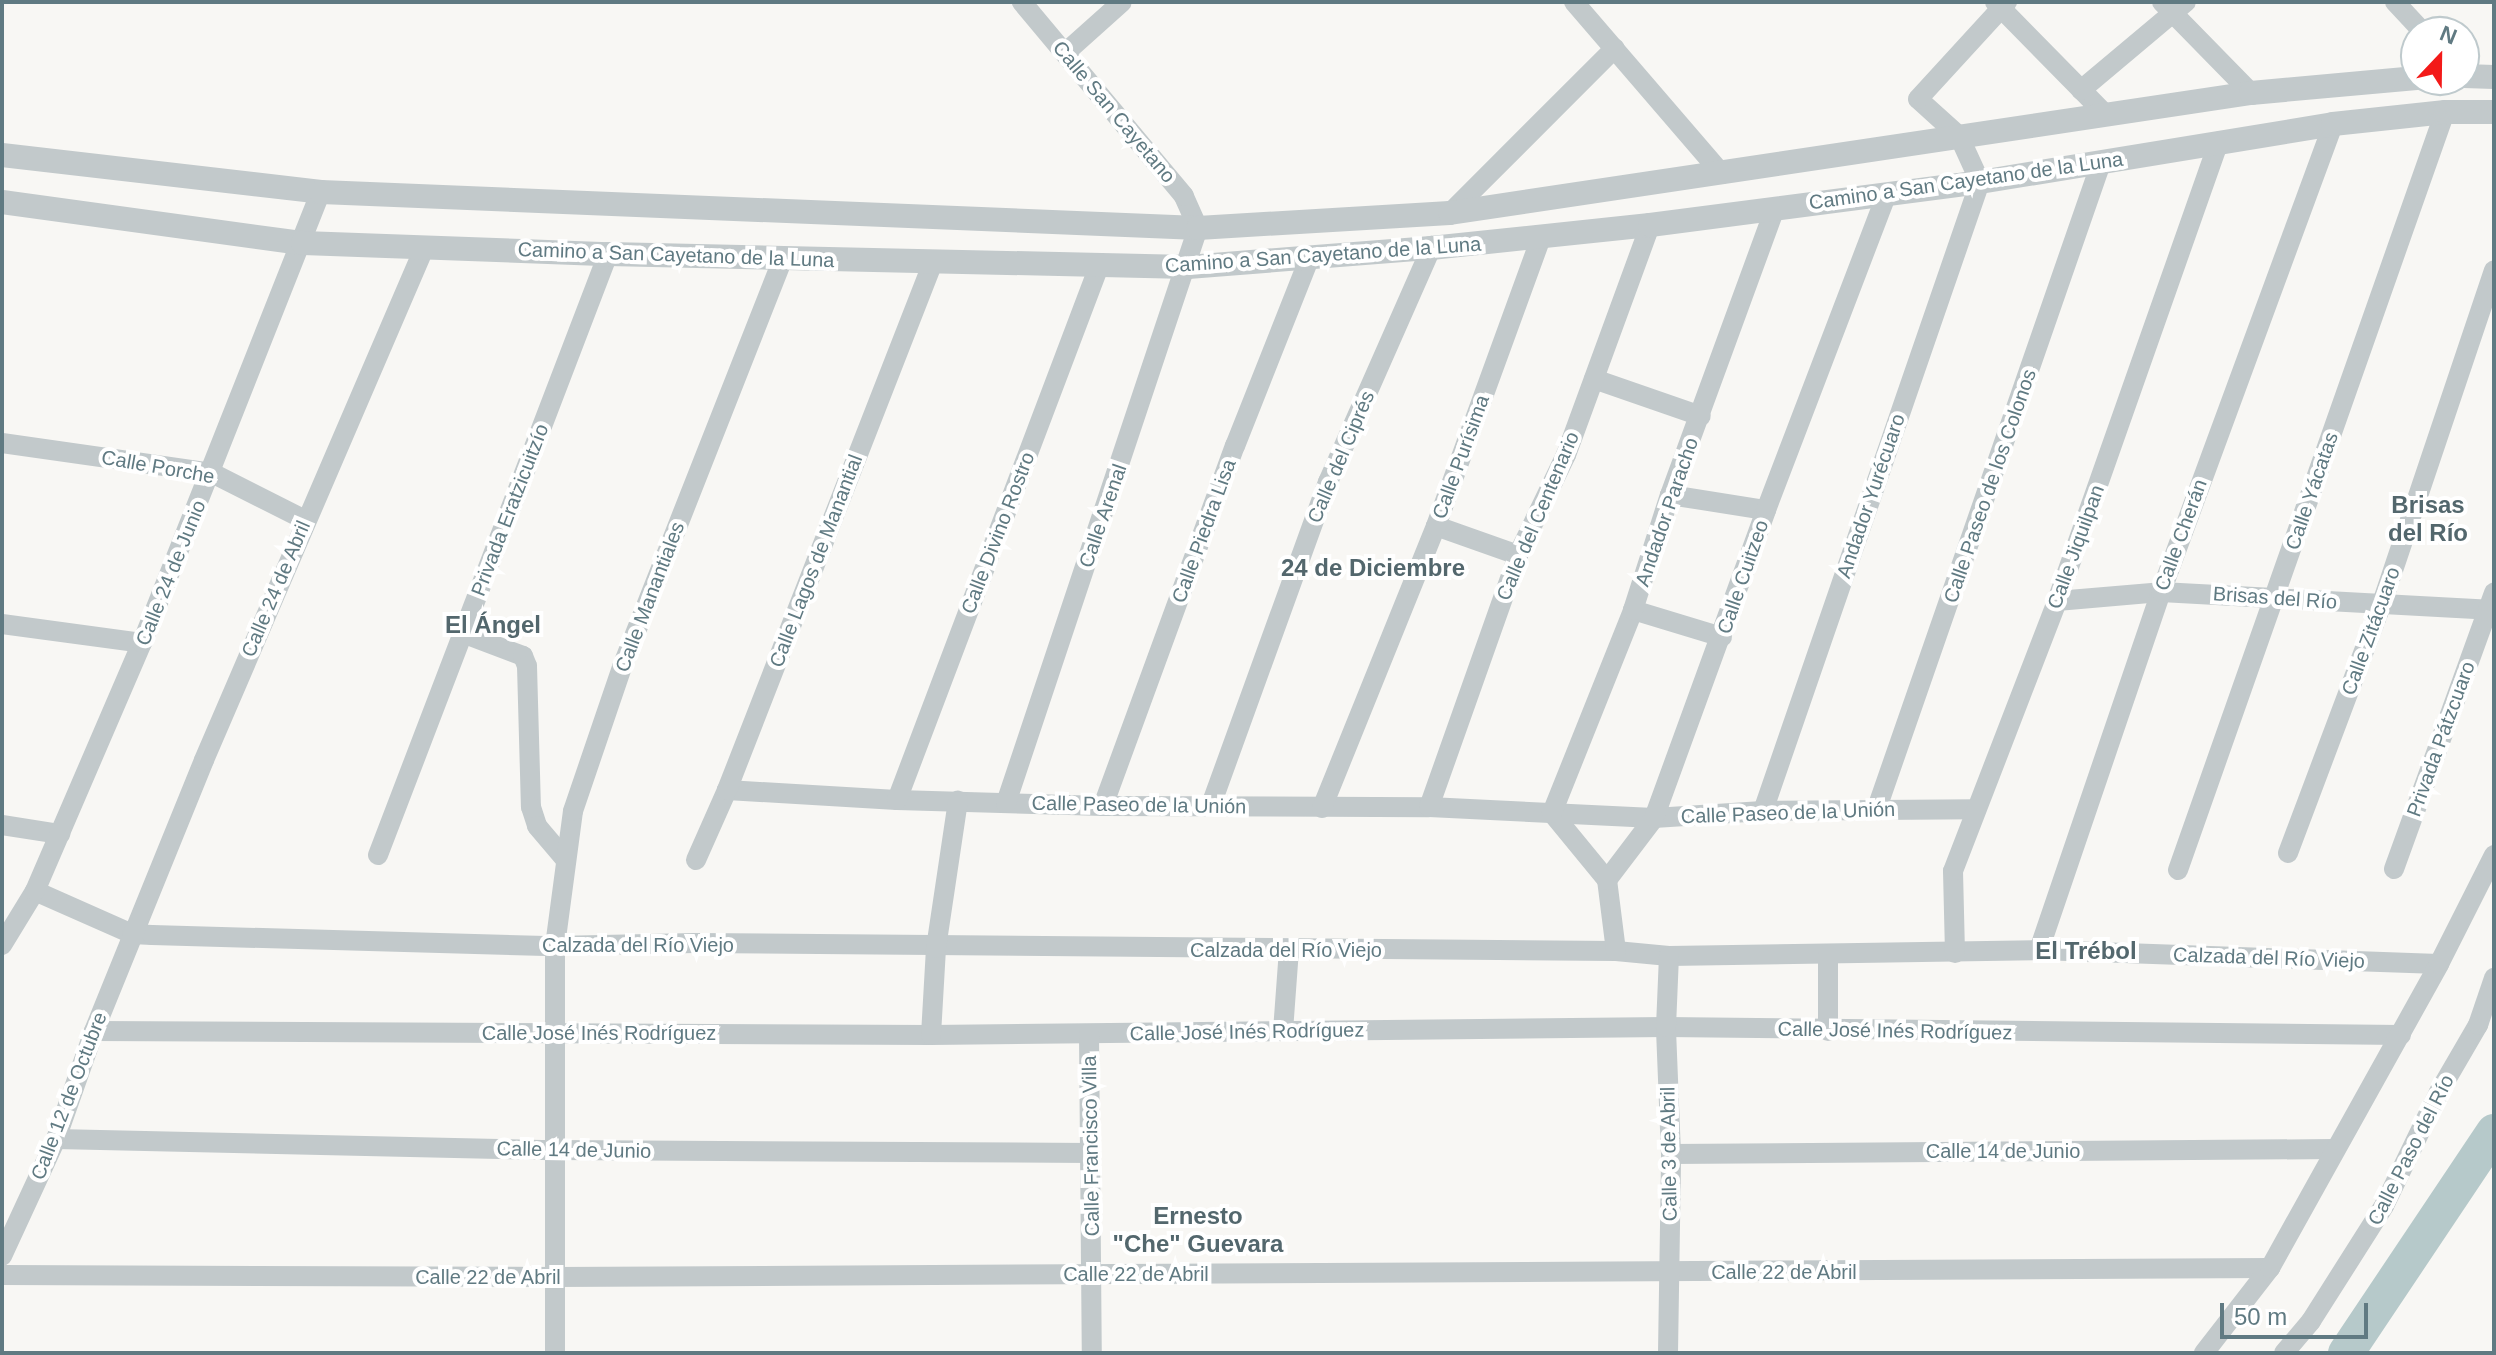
<!DOCTYPE html>
<html>
<head>
<meta charset="utf-8">
<style>
  body { margin:0 }
  #map { position:relative; width:2496px; height:1355px; overflow:hidden; background:#f8f7f4; font-family:Arial,sans-serif }
  div>[style] { position:absolute }
  [style*='--x'] { left:calc(var(--x)*1px); top:calc(var(--y)*1px); width:calc(var(--w)*1px); rotate:calc(var(--a)*1deg) }
  .river>* { height:36px; margin:-18px; padding:0 18px; transform-origin:18px; border-radius:18px; background:#b6c9ca }
  .minor>* { height:20px; margin:-10px; padding:0 10px; transform-origin:10px; border-radius:10px; background:#c2c9cb }
  .tertiary>* { height:24px; margin:-12px; padding:0 12px; transform-origin:12px; border-radius:12px; background:#c2c9cb }
  span { translate:-50% -50%; white-space:nowrap; text-align:center; line-height:1.15; -webkit-text-stroke:8px #fff; paint-order:stroke }
  .street-label { font-size:20px; color:#607a82 }
  .quarter-label { font-size:24px; color:#53676d; font-weight:700 }
  .frame { position:absolute; inset:0; border:4px solid #607a82; pointer-events:none }
  .north { position:absolute; left:2400px; top:16px; width:80px; height:80px; box-sizing:border-box; background:#fff; border:2px solid #bfcacd; border-radius:50%; rotate:22deg; font-size:22px; font-weight:700; line-height:32px; text-align:center; color:#607a82 }
  .north::after { content:''; display:block; margin:auto; width:28px; height:36px; background:#f31a19; clip-path:polygon(50% 0,100% 100%,50% 72%,0 100%) }
  .scale { position:absolute; left:2220px; top:1303px; width:148px; height:36px; box-sizing:border-box; border:4px solid #607a82; border-top:0; padding-left:10px; font-size:24px; line-height:28px; white-space:nowrap; color:#607a82; -webkit-text-stroke:6px #fff; paint-order:stroke }
</style>
</head>
<body>
<div id="map">
  <div class="river">
    <i style="--x:2346;--y:1353;--w:266;--a:-56.2"></i>
  </div>
  <div class="minor">
    <i style="--x:1574;--y:2;--w:227;--a:49.3"></i>
    <i style="--x:1995;--y:2;--w:156;--a:45.5"></i>
    <i style="--x:2162;--y:2;--w:127;--a:45.6"></i>
    <i style="--x:2395;--y:2;--w:41;--a:47"></i>
    <i style="--x:1065;--y:53;--w:76;--a:-41.8"></i>
    <i style="--x:2081;--y:90;--w:137;--a:-40"></i>
    <i style="--x:1450;--y:213;--w:233;--a:-45"></i>
    <i style="--x:1594;--y:379;--w:113;--a:19.1"></i>
    <i style="--x:2;--y:443;--w:212;--a:8.1"></i>
    <i style="--x:212;--y:473;--w:104;--a:26.8"></i>
    <i style="--x:1670;--y:495;--w:97;--a:8.9"></i>
    <i style="--x:1436;--y:526;--w:87;--a:19.5"></i>
    <i style="--x:2057;--y:601;--w:104;--a:-4.9"></i>
    <i style="--x:2161;--y:592;--w:333;--a:3.1"></i>
    <i style="--x:1633;--y:610;--w:93;--a:16.9"></i>
    <i style="--x:2;--y:624;--w:141;--a:7.7"></i>
    <i style="--x:462;--y:633;--w:65;--a:20.7"></i>
    <i style="--x:523;--y:656;--w:11;--a:68"></i>
    <i style="--x:527;--y:666;--w:141;--a:88.4"></i>
    <i style="--x:531;--y:807;--w:20;--a:72"></i>
    <i style="--x:537;--y:826;--w:43;--a:49.7"></i>
    <i style="--x:727;--y:790;--w:170;--a:3.4"></i>
    <i style="--x:897;--y:800;--w:206;--a:1.7"></i>
    <i style="--x:1103;--y:806;--w:326;--a:0.2"></i>
    <i style="--x:1429;--y:807;--w:225;--a:2.8"></i>
    <i style="--x:1654;--y:818;--w:109;--a:-3.7"></i>
    <i style="--x:1763;--y:811;--w:213;--a:-0.5"></i>
    <i style="--x:897;--y:800;--w:571;--a:-69.28"></i>
    <i style="--x:1006;--y:803;--w:606;--a:-71.54"></i>
    <i style="--x:1198;--y:228;--w:35;--a:-114"></i>
    <i style="--x:1184;--y:196;--w:253;--a:-129.9"></i>
    <i style="--x:1211;--y:805;--w:344;--a:-70.1"></i>
    <i style="--x:1328;--y:482;--w:256;--a:-66.2"></i>
    <i style="--x:1103;--y:806;--w:383;--a:-69.9"></i>
    <i style="--x:1235;--y:446;--w:203;--a:-68.4"></i>
    <i style="--x:1429;--y:807;--w:267;--a:-70.5"></i>
    <i style="--x:1518;--y:555;--w:111;--a:-64.4"></i>
    <i style="--x:1566;--y:455;--w:245;--a:-69.9"></i>
    <i style="--x:1322;--y:808;--w:304;--a:-68"></i>
    <i style="--x:1436;--y:526;--w:307;--a:-70"></i>
    <i style="--x:1877;--y:808;--w:683;--a:-70.85"></i>
    <i style="--x:1763;--y:811;--w:665;--a:-70.97"></i>
    <i style="--x:1980;--y:182;--w:51;--a:-114.5"></i>
    <i style="--x:1959;--y:136;--w:55;--a:-137.9"></i>
    <i style="--x:1918;--y:99;--w:132;--a:-47.5"></i>
    <i style="--x:2;--y:825;--w:59;--a:8.8"></i>
    <i style="--x:2288;--y:853;--w:264;--a:-69.4"></i>
    <i style="--x:2381;--y:606;--w:354;--a:-71.4"></i>
    <i style="--x:378;--y:855;--w:644;--a:-69.06"></i>
    <i style="--x:696;--y:860;--w:77;--a:-66.1"></i>
    <i style="--x:727;--y:790;--w:567;--a:-68.69"></i>
    <i style="--x:2394;--y:869;--w:294;--a:-70.1"></i>
    <i style="--x:2178;--y:870;--w:804;--a:-70.6"></i>
    <i style="--x:1607;--y:880;--w:87;--a:-129.4"></i>
    <i style="--x:1552;--y:813;--w:219;--a:-68.2"></i>
    <i style="--x:1633;--y:610;--w:121;--a:-72.2"></i>
    <i style="--x:1670;--y:495;--w:306;--a:-69.9"></i>
    <i style="--x:35;--y:891;--w:106;--a:23.9"></i>
    <i style="--x:132;--y:934;--w:20;--a:3"></i>
    <i style="--x:152;--y:935;--w:403;--a:1.6"></i>
    <i style="--x:555;--y:946;--w:140;--a:-1.2"></i>
    <i style="--x:695;--y:943;--w:921;--a:0.5"></i>
    <i style="--x:1616;--y:951;--w:53;--a:5.4"></i>
    <i style="--x:1669;--y:956;--w:370;--a:-0.9"></i>
    <i style="--x:2039;--y:950;--w:400;--a:2"></i>
    <i style="--x:2;--y:945;--w:63;--a:-58.6"></i>
    <i style="--x:35;--y:891;--w:270;--a:-66.7"></i>
    <i style="--x:142;--y:643;--w:485;--a:-68.4"></i>
    <i style="--x:2039;--y:950;--w:378;--a:-71.2"></i>
    <i style="--x:2161;--y:592;--w:499;--a:-69.8"></i>
    <i style="--x:1616;--y:951;--w:72;--a:-97.2"></i>
    <i style="--x:1607;--y:880;--w:78;--a:-52.8"></i>
    <i style="--x:1654;--y:818;--w:328;--a:-70"></i>
    <i style="--x:1766;--y:510;--w:336;--a:-69.1"></i>
    <i style="--x:1955;--y:953;--w:82;--a:-91.4"></i>
    <i style="--x:1953;--y:871;--w:289;--a:-68.9"></i>
    <i style="--x:2057;--y:601;--w:487;--a:-70.6"></i>
    <i style="--x:1828;--y:954;--w:77;--a:90"></i>
    <i style="--x:94;--y:1031;--w:837;--a:0.27"></i>
    <i style="--x:931;--y:1035;--w:735;--a:-0.62"></i>
    <i style="--x:1666;--y:1027;--w:735;--a:0.62"></i>
    <i style="--x:1283;--y:1031;--w:81;--a:-85.8"></i>
    <i style="--x:1089;--y:1034;--w:319;--a:89.5"></i>
    <i style="--x:931;--y:1035;--w:87;--a:-86.7"></i>
    <i style="--x:936;--y:948;--w:149;--a:-81.5"></i>
    <i style="--x:56;--y:1139;--w:498;--a:1.3"></i>
    <i style="--x:554;--y:1150;--w:537;--a:0.32"></i>
    <i style="--x:1671;--y:1154;--w:664;--a:-0.43"></i>
    <i style="--x:2;--y:1256;--w:129;--a:-65.2"></i>
    <i style="--x:56;--y:1139;--w:114;--a:-70.6"></i>
    <i style="--x:94;--y:1031;--w:292;--a:-67.9"></i>
    <i style="--x:204;--y:760;--w:559;--a:-66.73"></i>
    <i style="--x:2;--y:1275;--w:554;--a:0.21"></i>
    <i style="--x:556;--y:1277;--w:1714;--a:-0.3"></i>
    <i style="--x:555;--y:1353;--w:407;--a:-90"></i>
    <i style="--x:555;--y:946;--w:136;--a:-82.4"></i>
    <i style="--x:573;--y:811;--w:152;--a:-71.2"></i>
    <i style="--x:622;--y:667;--w:440;--a:-68.5"></i>
    <i style="--x:1668;--y:1353;--w:199;--a:-89.1"></i>
    <i style="--x:1671;--y:1154;--w:127;--a:-92.3"></i>
    <i style="--x:1666;--y:1027;--w:71;--a:-87.6"></i>
    <i style="--x:2204;--y:1353;--w:108;--a:-52.2"></i>
    <i style="--x:2270;--y:1268;--w:348;--a:-60.9"></i>
    <i style="--x:2439;--y:964;--w:122;--a:-63.2"></i>
    <i style="--x:2284;--y:1353;--w:42;--a:-49.8"></i>
    <i style="--x:2311;--y:1321;--w:136;--a:-57.6"></i>
    <i style="--x:2384;--y:1206;--w:127;--a:-64.2"></i>
    <i style="--x:2439;--y:1092;--w:78;--a:-59.8"></i>
    <i style="--x:2478;--y:1025;--w:50;--a:-71.2"></i>
  </div>
  <div class="tertiary">
    <i style="--x:2464;--y:76;--w:30;--a:2"></i>
    <i style="--x:2;--y:155;--w:321;--a:6.6"></i>
    <i style="--x:321;--y:192;--w:878;--a:2.35"></i>
    <i style="--x:1198;--y:228;--w:252;--a:-3.4"></i>
    <i style="--x:1450;--y:213;--w:810;--a:-8.52"></i>
    <i style="--x:2251;--y:93;--w:166;--a:-5.2"></i>
    <i style="--x:2;--y:202;--w:304;--a:7.8"></i>
    <i style="--x:303;--y:243;--w:305;--a:2.1"></i>
    <i style="--x:608;--y:254;--w:580;--a:1.28"></i>
    <i style="--x:1188;--y:267;--w:244;--a:-4.5"></i>
    <i style="--x:1431;--y:248;--w:220;--a:-6"></i>
    <i style="--x:1650;--y:225;--w:333;--a:-7.4"></i>
    <i style="--x:1980;--y:182;--w:358;--a:-9.3"></i>
    <i style="--x:2333;--y:124;--w:113;--a:-6.1"></i>
    <i style="--x:2445;--y:112;--w:49;--a:0"></i>
  </div>
  <div class="street-label">
    <span style="left:1114px;top:112px;rotate:50deg">Calle San Cayetano</span>
    <span style="left:1966px;top:181px;rotate:-8deg">Camino a San Cayetano de la Luna</span>
    <span style="left:676px;top:255px;rotate:2deg">Camino a San Cayetano de la Luna</span>
    <span style="left:1323px;top:255px;rotate:-4deg">Camino a San Cayetano de la Luna</span>
    <span style="left:1341px;top:457px;rotate:-67deg">Calle del Ciprés</span>
    <span style="left:1461px;top:457px;rotate:-70deg">Calle Purísima</span>
    <span style="left:158px;top:467px;rotate:10deg">Calle Porche</span>
    <span style="left:1990px;top:486px;rotate:-71deg">Calle Paseo de los Colonos</span>
    <span style="left:2312px;top:491px;rotate:-71deg">Calle Yácatas</span>
    <span style="left:1871px;top:496px;rotate:-71deg">Andador Yurécuaro</span>
    <span style="left:510px;top:510px;rotate:-69deg">Privada Eratzicuitzío</span>
    <span style="left:1667px;top:512px;rotate:-71deg">Andador Paracho</span>
    <span style="left:1103px;top:516px;rotate:-71deg">Calle Arenal</span>
    <span style="left:1538px;top:516px;rotate:-67deg">Calle del Centenario</span>
    <span style="left:1204px;top:531px;rotate:-70deg">Calle Piedra Lisa</span>
    <span style="left:998px;top:533px;rotate:-69deg">Calle Divino Rostro</span>
    <span style="left:2181px;top:535px;rotate:-70deg">Calle Cherán</span>
    <span style="left:2076px;top:547px;rotate:-70deg">Calle Jiquilpan</span>
    <span style="left:816px;top:561px;rotate:-69deg">Calle Lagos de Manantial</span>
    <span style="left:171px;top:573px;rotate:-68deg">Calle 24 de Junio</span>
    <span style="left:1743px;top:577px;rotate:-71deg">Calle Cuitzeo</span>
    <span style="left:276px;top:589px;rotate:-67deg">Calle 24 de Abril</span>
    <span style="left:650px;top:597px;rotate:-69deg">Calle Manantiales</span>
    <span style="left:2275px;top:598px;rotate:4deg">Brisas del Río</span>
    <span style="left:2371px;top:631px;rotate:-70deg">Calle Zitácuaro</span>
    <span style="left:2441px;top:739px;rotate:-70deg">Privada Pátzcuaro</span>
    <span style="left:1139px;top:805px;rotate:1deg">Calle Paseo de la Unión</span>
    <span style="left:1788px;top:813px;rotate:-2deg">Calle Paseo de la Unión</span>
    <span style="left:638px;top:945px">Calzada del Río Viejo</span>
    <span style="left:1286px;top:950px">Calzada del Río Viejo</span>
    <span style="left:2269px;top:958px;rotate:2deg">Calzada del Río Viejo</span>
    <span style="left:1895px;top:1031px;rotate:1deg">Calle José Inés Rodríguez</span>
    <span style="left:1247px;top:1032px;rotate:-1deg">Calle José Inés Rodríguez</span>
    <span style="left:599px;top:1033px">Calle José Inés Rodríguez</span>
    <span style="left:69px;top:1096px;rotate:-69deg">Calle 12 de Octubre</span>
    <span style="left:1091px;top:1146px;rotate:-91deg">Calle Francisco Villa</span>
    <span style="left:574px;top:1150px;rotate:1deg">Calle 14 de Junio</span>
    <span style="left:2411px;top:1150px;rotate:-63deg">Calle Paso del Río</span>
    <span style="left:2003px;top:1151px">Calle 14 de Junio</span>
    <span style="left:1669px;top:1154px;rotate:-91deg">Calle 3 de Abril</span>
    <span style="left:1784px;top:1272px">Calle 22 de Abril</span>
    <span style="left:1136px;top:1274px">Calle 22 de Abril</span>
    <span style="left:488px;top:1277px">Calle 22 de Abril</span>
  </div>
  <div class="quarter-label">
    <span style="left:2428px;top:519px">Brisas<br>del Río</span>
    <span style="left:1373px;top:568px">24 de Diciembre</span>
    <span style="left:493px;top:625px">El Ángel</span>
    <span style="left:2086px;top:951px">El Trébol</span>
    <span style="left:1198px;top:1230px">Ernesto<br>"Che" Guevara</span>
  </div>
  <div class="frame"></div>
  <div class="north">N</div>
  <div class="scale">50 m</div>
</div>
</body>
</html>
